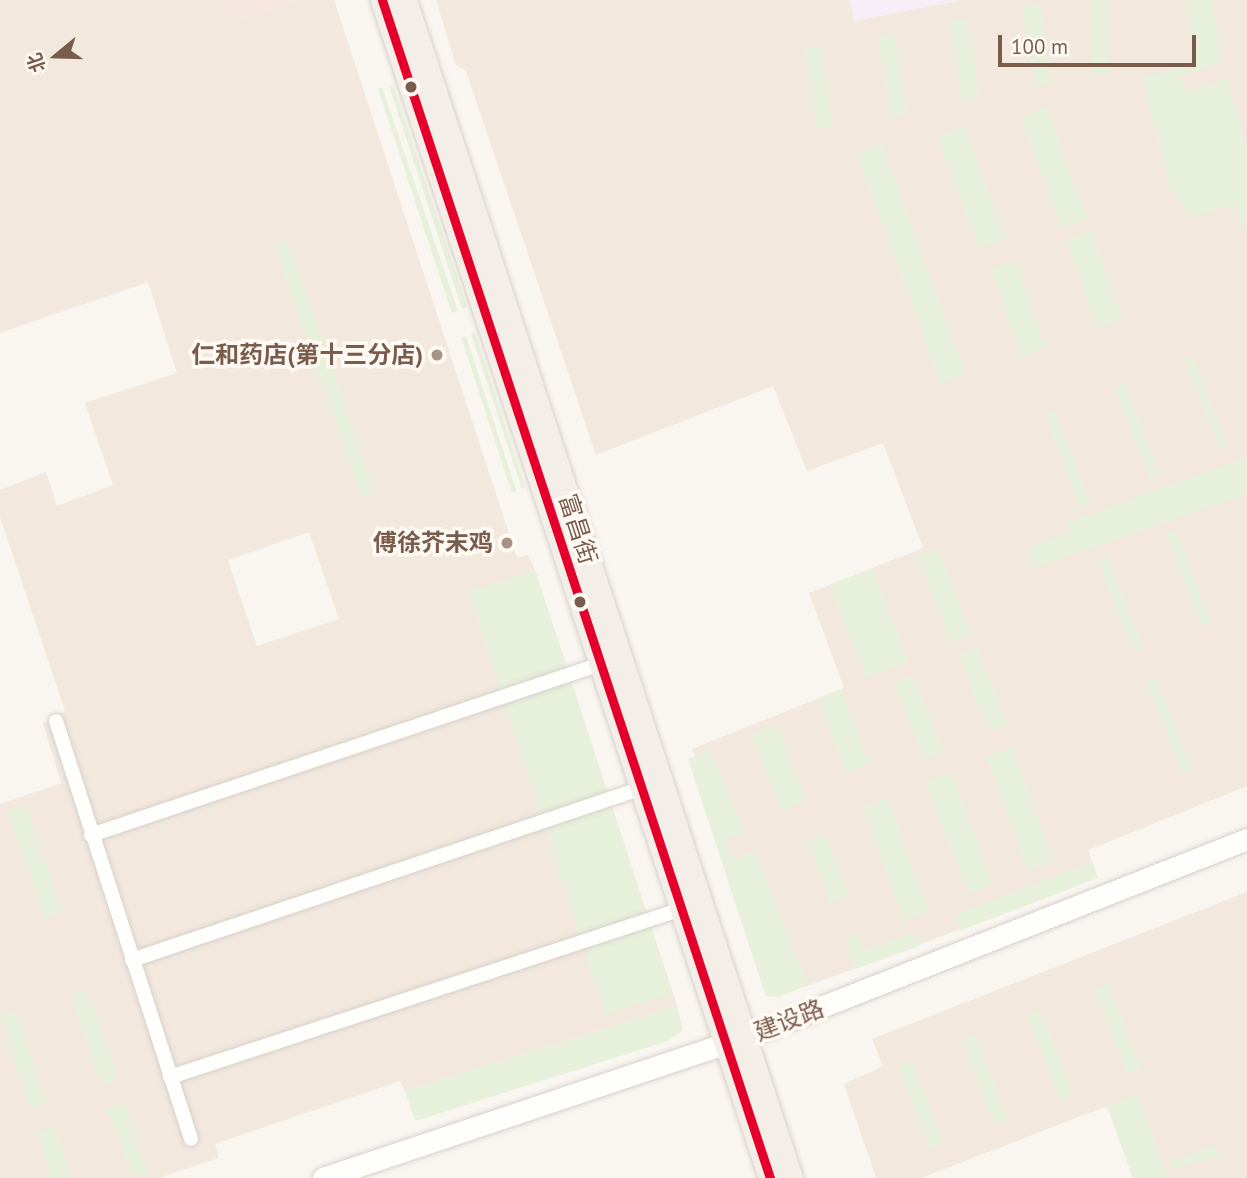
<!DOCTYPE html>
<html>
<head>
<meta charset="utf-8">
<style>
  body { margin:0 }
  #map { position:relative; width:1247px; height:1178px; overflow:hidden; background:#f9f5f0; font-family:"PT Sans","Noto Sans SC",sans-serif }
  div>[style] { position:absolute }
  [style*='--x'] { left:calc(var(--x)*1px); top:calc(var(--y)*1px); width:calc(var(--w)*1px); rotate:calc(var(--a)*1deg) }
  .residential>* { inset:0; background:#f2e8de }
  .commercial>* { inset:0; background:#f6e8e1 }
  .education>* { inset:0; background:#f6eef6 }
  .green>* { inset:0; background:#e7f0db; transform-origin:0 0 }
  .roads { filter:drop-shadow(0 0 2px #d7d1cb) drop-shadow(0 0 2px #d7d1cb) }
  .street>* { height:14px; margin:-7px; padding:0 7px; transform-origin:7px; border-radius:7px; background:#fefefd }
  .secondary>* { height:21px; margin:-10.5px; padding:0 10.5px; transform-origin:10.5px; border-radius:10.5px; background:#fefefd }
  .primary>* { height:23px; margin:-11.5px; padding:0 11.5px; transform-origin:11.5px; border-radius:11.5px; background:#f3eee8 }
  .bus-1>* { height:9px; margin:-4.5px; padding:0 4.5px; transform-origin:4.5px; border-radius:4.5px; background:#e4002b }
  .dots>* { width:19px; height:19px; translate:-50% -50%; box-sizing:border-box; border:4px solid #fffaf3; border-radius:50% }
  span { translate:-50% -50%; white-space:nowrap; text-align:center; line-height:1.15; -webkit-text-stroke:7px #fffaf3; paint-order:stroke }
  .poi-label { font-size:24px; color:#7a5c4d; font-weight:700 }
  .right { translate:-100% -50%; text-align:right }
  .street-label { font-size:24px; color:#7a5c4d }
  .north { position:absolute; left:21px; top:21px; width:70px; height:70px; -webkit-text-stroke:5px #fffaf3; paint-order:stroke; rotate:251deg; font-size:19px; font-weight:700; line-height:28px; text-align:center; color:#7a5c4d }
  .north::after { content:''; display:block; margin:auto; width:24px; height:32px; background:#7a5c4d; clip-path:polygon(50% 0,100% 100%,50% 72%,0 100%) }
  .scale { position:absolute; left:998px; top:35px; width:198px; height:32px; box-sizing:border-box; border:4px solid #7a5c4d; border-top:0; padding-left:9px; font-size:21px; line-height:24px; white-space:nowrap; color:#7a5c4d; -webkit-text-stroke:5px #fffaf3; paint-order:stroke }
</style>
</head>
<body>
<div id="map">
  <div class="residential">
    <i style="clip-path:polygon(evenodd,0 0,225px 0,233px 22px,299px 0,334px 0,517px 558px,528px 555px,535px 570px,677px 1006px,405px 1091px,400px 1081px,215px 1144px,219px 1158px,159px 1178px,0 1178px,0 804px,61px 783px,43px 723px,65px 711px,0 517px,0 490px,46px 472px,57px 506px,113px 485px,85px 403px,177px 373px,148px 282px,0 333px,0 0,309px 532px,339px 619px,257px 646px,228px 560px,309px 532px)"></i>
    <i style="clip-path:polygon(436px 0,850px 0,855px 21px,962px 0,1247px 0,1247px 786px,1088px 850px,1098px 878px,805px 987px,777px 973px,692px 749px,844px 688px,809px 593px,923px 548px,883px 443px,807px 471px,773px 386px,596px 455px,466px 71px,456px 65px)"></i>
    <i style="clip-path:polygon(1247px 892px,1247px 1178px,1133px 1178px,1107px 1106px,921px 1178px,876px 1178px,844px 1084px,883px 1066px,872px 1039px)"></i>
  </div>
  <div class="commercial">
    <i style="clip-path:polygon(225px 0,299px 0,233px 22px)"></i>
  </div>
  <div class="education">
    <i style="clip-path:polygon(850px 0,962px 0,854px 21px)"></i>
  </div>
  <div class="green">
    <i style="left:1092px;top:0;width:17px;height:73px"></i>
    <i style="clip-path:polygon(1185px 0,1213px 0,1222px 63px,1181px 75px,1186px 91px,1227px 79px,1247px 149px,1247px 237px,1235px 204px,1192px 217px,1172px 193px,1141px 78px,1196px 64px)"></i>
    <i style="left:1040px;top:4px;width:81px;height:18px;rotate:81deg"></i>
    <i style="left:967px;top:18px;width:80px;height:18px;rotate:81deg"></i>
    <i style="left:895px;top:34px;width:81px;height:17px;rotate:81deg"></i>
    <i style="left:821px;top:46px;width:81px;height:17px;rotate:81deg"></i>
    <i style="clip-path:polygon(393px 85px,467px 307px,462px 309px,389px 86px)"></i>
    <i style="clip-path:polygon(382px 87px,458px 311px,452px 313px,378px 89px)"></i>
    <i style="left:1047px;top:107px;width:119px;height:28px;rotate:70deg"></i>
    <i style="left:965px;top:127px;width:119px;height:29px;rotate:70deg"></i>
    <i style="left:882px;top:144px;width:245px;height:27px;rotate:70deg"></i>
    <i style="left:1092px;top:231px;width:93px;height:27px;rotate:71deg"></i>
    <i style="left:288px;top:239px;width:268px;height:15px;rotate:71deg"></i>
    <i style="left:1016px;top:260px;width:93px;height:27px;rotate:71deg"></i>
    <i style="clip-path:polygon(475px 333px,525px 487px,522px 489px,471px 334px)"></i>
    <i style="left:466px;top:336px;width:163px;height:5px;rotate:72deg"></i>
    <i style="left:1192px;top:356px;width:98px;height:9px;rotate:68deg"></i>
    <i style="left:1125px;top:383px;width:99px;height:11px;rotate:69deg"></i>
    <i style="left:1055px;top:411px;width:99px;height:11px;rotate:69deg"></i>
    <i style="clip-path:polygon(1247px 457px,1247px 494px,1035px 568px,1028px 548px,1070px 532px,1067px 523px)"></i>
    <i style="left:1176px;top:530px;width:99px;height:11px;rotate:69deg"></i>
    <i style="left:938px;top:548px;width:93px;height:22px;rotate:69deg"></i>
    <i style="left:1108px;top:556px;width:99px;height:11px;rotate:69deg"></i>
    <i style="left:873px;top:569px;width:99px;height:46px;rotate:69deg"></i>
    <i style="left:535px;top:570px;width:445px;height:70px;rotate:72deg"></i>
    <i style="left:977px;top:648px;width:82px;height:20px;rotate:68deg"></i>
    <i style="left:913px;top:675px;width:82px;height:21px;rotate:68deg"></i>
    <i style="left:1156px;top:678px;width:98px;height:11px;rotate:68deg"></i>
    <i style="left:842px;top:689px;width:80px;height:26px;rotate:69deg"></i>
    <i style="left:776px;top:724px;width:82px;height:27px;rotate:68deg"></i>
    <i style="left:1012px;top:747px;width:121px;height:27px;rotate:70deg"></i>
    <i style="clip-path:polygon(711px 750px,745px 832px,726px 839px,733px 858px,755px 851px,808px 985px,779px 997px,766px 996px,688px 759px)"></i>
    <i style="left:951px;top:773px;width:120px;height:27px;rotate:69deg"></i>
    <i style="left:888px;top:798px;width:121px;height:27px;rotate:70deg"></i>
    <i style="left:25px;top:804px;width:114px;height:19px;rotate:71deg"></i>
    <i style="left:827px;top:835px;width:64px;height:21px;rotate:70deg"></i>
    <i style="left:1092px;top:862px;width:17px;height:147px;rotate:69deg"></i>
    <i style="clip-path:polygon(915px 933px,920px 946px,855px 969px,845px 939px,858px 934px,865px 950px)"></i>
    <i style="left:1109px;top:984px;width:90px;height:15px;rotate:69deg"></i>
    <i style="left:87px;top:989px;width:96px;height:17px;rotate:71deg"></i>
    <i style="clip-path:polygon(677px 1006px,683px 1030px,668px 1041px,415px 1121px,405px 1091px)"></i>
    <i style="left:1041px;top:1010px;width:91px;height:15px;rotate:69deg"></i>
    <i style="left:17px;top:1011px;width:96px;height:18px;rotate:72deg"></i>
    <i style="left:976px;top:1035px;width:90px;height:15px;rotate:69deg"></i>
    <i style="left:912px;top:1060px;width:90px;height:15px;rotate:69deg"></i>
    <i style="clip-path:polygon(1138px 1095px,1168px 1178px,1133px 1178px,1108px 1106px)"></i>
    <i style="clip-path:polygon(125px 1103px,148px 1173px,134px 1178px,107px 1109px)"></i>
    <i style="left:55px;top:1127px;width:54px;height:19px;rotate:72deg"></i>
    <i style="clip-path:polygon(1215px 1145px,1220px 1156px,1174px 1169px,1170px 1161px)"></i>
  </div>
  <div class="roads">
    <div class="street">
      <i style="--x:56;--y:721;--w:439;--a:72.1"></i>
      <i style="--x:91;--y:835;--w:538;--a:-18.54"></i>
      <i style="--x:132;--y:960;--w:538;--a:-18.64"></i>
      <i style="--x:170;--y:1077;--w:539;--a:-18.17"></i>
    </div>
    <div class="secondary">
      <i style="--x:323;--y:1178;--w:445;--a:-18.5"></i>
      <i style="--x:745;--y:1037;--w:540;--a:-21.53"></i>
    </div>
    <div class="primary">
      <i style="--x:382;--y:0;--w:1240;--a:71.77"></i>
      <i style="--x:405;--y:0;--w:1240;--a:71.86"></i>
    </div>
  </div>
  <div class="bus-1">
    <i style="--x:382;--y:0;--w:1240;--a:71.77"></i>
  </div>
  <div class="dots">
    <i style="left:411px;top:87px;background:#7a5c4d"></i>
    <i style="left:437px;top:355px;background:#a69286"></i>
    <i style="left:507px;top:543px;background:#a69286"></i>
    <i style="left:580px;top:602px;background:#7a5c4d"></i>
  </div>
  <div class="poi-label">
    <span class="right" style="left:423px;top:355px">仁和药店(第十三分店)</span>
    <span class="right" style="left:493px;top:543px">傅徐芥末鸡</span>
  </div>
  <div class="street-label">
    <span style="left:578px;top:529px;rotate:72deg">富昌街</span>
    <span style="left:789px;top:1020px;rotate:-21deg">建设路</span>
  </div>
  <div class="north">北</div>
  <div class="scale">100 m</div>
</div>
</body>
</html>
